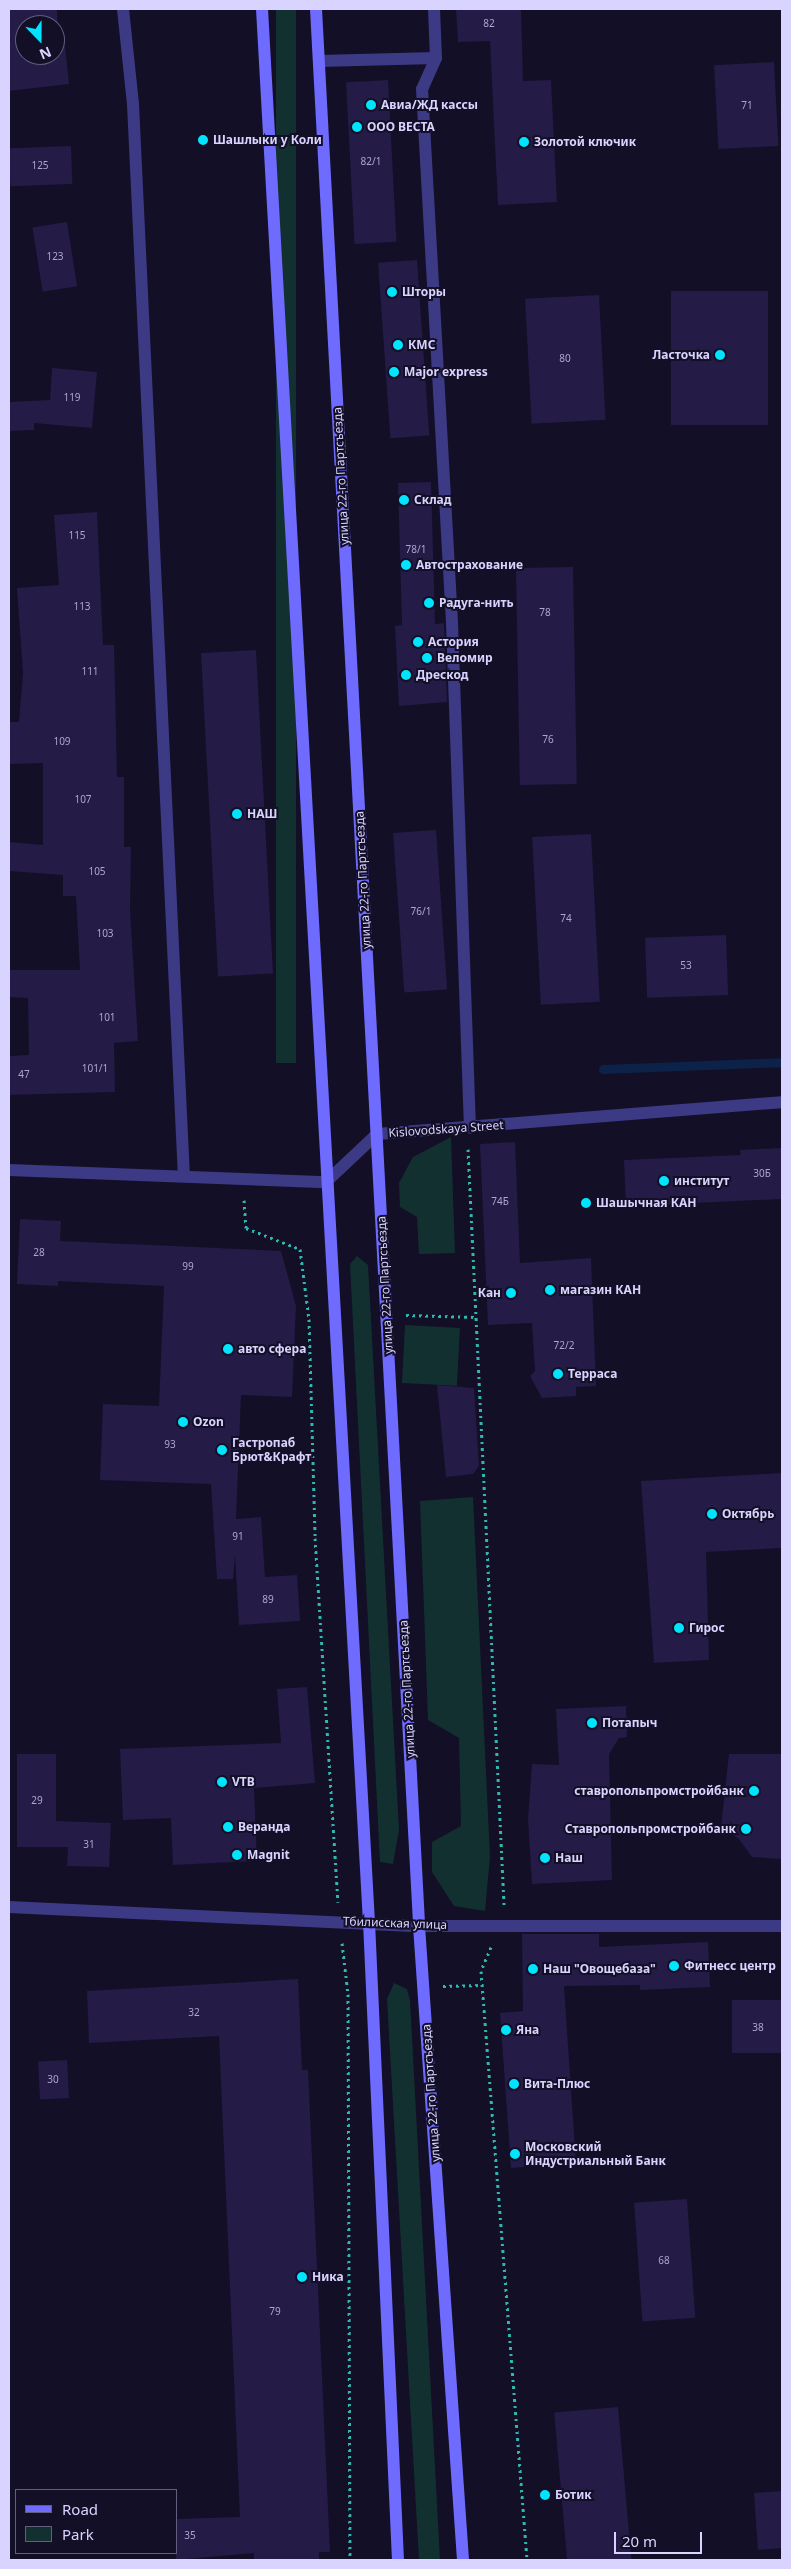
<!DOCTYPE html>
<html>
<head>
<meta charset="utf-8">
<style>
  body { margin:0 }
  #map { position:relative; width:791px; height:2569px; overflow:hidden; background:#130f26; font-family:"Noto Sans",sans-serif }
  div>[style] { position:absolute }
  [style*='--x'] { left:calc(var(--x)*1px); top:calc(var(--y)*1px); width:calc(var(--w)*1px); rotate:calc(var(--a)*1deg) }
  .green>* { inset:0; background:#12302f; transform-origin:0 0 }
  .stream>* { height:9px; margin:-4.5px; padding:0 4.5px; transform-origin:4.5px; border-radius:4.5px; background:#0c2248 }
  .building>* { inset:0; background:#241b47; transform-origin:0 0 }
  .path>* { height:3px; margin-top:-1.5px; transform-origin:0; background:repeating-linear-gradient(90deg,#2fb8b0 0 2.5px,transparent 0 6.5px) }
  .lane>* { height:12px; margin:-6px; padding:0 6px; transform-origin:6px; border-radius:6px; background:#3d3a85 }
  .street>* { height:12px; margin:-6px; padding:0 6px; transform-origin:6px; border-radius:6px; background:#3d3a85 }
  .secondary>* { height:12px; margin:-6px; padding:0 6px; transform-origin:6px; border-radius:6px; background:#6f6bff }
  .dots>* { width:14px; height:14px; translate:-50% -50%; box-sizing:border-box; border:2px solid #130f26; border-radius:50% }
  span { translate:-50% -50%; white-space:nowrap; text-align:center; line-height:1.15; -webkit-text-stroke:4px #130f26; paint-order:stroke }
  .number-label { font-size:10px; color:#aca6d1 }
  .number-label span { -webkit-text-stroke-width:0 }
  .poi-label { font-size:12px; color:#d9d4ff; font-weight:700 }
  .left { translate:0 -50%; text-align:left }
  .right { translate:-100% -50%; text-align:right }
  .street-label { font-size:12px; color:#d9d4ff }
  .frame { position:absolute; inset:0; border:10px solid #d9d4ff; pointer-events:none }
  .legend { position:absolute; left:15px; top:2489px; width:162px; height:65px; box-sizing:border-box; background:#130f26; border:1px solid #625e7d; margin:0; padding:6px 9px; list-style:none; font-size:15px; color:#d9d4ff }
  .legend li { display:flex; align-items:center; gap:10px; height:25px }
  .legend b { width:25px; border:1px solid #625e7d }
  .north { position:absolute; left:15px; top:15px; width:50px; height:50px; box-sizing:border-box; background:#130f26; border:1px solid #625e7d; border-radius:50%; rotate:158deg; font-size:14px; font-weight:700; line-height:20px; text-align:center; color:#d9d4ff }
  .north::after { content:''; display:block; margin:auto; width:18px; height:22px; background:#00e5ff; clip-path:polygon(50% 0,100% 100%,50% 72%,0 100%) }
  .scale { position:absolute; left:614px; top:2532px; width:88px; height:22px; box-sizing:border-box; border:2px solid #d9d4ff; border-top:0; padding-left:6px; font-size:15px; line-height:18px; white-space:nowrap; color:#d9d4ff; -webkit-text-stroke:4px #130f26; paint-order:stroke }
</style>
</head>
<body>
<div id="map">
  <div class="green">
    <i style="left:276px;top:9px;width:20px;height:1054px"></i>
    <i style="clip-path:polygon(451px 1137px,455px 1253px,419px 1254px,417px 1217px,400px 1207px,399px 1183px,413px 1157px)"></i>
    <i style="clip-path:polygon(357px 1256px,368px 1265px,399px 1830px,393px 1864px,380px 1862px,350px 1264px)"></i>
    <i style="left:405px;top:1325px;width:55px;height:58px;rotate:3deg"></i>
    <i style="clip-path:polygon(473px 1497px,490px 1857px,485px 1911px,454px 1906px,432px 1872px,432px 1842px,461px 1826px,459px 1738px,428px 1720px,420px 1501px)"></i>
    <i style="clip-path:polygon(394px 1983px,407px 1989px,410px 2000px,440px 2560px,419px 2560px,387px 1999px)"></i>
  </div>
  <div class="stream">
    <i style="--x:603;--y:1069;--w:179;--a:-2.2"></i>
  </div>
  <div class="building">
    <i style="clip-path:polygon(evenodd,9px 9px,57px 9px,58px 37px,64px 36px,69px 84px,9px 91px,9px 9px,25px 25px,55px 25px,55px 55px,25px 55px,25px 25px)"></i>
    <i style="clip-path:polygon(456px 9px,521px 9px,523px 81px,551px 80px,557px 202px,498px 205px,490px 41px,458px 42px)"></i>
    <i style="left:774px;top:62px;width:84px;height:60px;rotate:87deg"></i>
    <i style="left:388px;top:80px;width:162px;height:42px;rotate:87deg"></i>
    <i style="left:71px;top:146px;width:38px;height:62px;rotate:88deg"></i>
    <i style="left:67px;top:222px;width:65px;height:35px;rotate:81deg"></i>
    <i style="left:417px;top:260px;width:176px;height:39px;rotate:86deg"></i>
    <i style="left:671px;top:291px;width:97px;height:134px"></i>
    <i style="left:599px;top:295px;width:125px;height:74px;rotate:87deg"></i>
    <i style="clip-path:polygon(52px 368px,97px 372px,92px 428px,34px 423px,34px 430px,9px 431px,9px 402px,50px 400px)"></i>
    <i style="clip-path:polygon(431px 482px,435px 624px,444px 623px,447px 702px,399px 706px,395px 626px,402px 625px,398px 483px)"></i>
    <i style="clip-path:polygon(97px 512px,103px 645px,114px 645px,117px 777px,124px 777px,124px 847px,131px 847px,130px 910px,138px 1041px,114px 1043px,115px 1092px,9px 1095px,9px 1056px,29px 1055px,28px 998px,9px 997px,9px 970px,80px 970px,76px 896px,63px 896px,63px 875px,9px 871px,9px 842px,43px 845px,43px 763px,9px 764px,9px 722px,19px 722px,23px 673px,17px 588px,59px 585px,54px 515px)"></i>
    <i style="left:573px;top:567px;width:217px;height:57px;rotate:89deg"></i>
    <i style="left:256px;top:650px;width:324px;height:55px;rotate:87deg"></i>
    <i style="left:436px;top:830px;width:160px;height:43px;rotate:86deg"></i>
    <i style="left:591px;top:834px;width:168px;height:59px;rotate:87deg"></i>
    <i style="left:726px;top:935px;width:60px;height:81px;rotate:88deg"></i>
    <i style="clip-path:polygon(515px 1142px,520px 1263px,591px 1258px,596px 1386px,576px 1387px,576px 1396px,542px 1398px,530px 1376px,535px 1371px,532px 1323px,488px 1325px,480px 1144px)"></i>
    <i style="clip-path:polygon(782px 1148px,782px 1199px,626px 1206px,624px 1160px,741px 1155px,740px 1150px)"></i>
    <i style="clip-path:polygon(20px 1219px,61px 1221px,60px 1241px,281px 1251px,296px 1306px,292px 1397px,241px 1395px,236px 1519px,261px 1517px,265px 1577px,297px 1575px,300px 1621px,239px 1625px,235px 1555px,233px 1579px,217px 1579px,211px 1484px,100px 1480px,103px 1404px,159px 1406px,164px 1286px,58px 1281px,58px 1286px,17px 1284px)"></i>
    <i style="clip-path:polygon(437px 1385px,474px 1388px,479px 1466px,473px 1474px,446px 1477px)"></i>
    <i style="clip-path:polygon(782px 1473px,782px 1548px,706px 1552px,709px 1660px,654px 1663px,641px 1481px)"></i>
    <i style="clip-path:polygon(307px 1687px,315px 1783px,254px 1788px,257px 1861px,173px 1865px,171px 1818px,123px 1820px,120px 1749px,281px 1743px,277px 1689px)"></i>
    <i style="clip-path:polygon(626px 1706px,627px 1737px,619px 1738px,609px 1754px,612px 1880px,532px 1884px,528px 1819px,532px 1764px,559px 1765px,556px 1709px)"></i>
    <i style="clip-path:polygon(17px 1754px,56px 1754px,56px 1821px,111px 1823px,109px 1867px,67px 1866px,68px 1847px,17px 1847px)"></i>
    <i style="clip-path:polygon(729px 1754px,782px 1754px,782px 1859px,752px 1857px,739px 1839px,721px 1827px)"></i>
    <i style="clip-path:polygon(522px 1934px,599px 1934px,599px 1947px,708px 1942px,710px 1987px,640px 1990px,640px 1985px,564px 1986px,576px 2163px,511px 2168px,500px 2013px,523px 2011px)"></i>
    <i style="clip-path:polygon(298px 1979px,302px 2070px,308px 2070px,330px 2552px,319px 2552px,319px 2560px,254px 2560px,254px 2553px,176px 2560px,176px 2519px,240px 2517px,219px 2036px,89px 2043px,87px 1991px)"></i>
    <i style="left:782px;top:2000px;width:53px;height:50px;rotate:90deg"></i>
    <i style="left:67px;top:2060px;width:38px;height:29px;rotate:87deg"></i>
    <i style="left:687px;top:2199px;width:119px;height:53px;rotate:86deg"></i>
    <i style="left:618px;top:2407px;width:154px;height:64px;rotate:85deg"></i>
    <i style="clip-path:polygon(782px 2491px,782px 2548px,758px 2550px,754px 2493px)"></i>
  </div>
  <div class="path">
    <i style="--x:468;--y:1149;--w:757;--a:87.27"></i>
    <i style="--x:244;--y:1200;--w:28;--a:86"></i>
    <i style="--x:246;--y:1228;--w:58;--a:21.3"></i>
    <i style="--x:300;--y:1249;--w:71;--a:82.7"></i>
    <i style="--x:309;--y:1319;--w:219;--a:88.4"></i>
    <i style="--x:315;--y:1538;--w:365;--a:86.4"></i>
    <i style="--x:406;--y:1315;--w:69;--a:1.7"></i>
    <i style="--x:342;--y:1943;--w:51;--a:83.3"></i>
    <i style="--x:348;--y:1994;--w:566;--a:89.8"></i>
    <i style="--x:491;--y:1947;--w:26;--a:113"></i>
    <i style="--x:481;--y:1971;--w:591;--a:85.53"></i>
    <i style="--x:443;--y:1986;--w:40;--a:-1.4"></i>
  </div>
  <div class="lane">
    <i style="--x:123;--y:9;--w:96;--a:84"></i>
    <i style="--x:133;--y:104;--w:1073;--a:87.28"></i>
    <i style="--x:434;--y:9;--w:49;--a:87.7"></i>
    <i style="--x:436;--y:58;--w:34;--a:114"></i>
    <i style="--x:422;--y:89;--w:535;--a:86.78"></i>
    <i style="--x:452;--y:623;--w:505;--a:87.96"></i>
    <i style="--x:319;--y:61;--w:117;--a:-1.5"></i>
  </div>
  <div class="street">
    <i style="--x:9;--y:1170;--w:317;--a:2.2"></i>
    <i style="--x:326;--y:1182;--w:70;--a:-43.3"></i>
    <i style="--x:377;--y:1134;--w:406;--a:-4.5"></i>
    <i style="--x:9;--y:1907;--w:410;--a:2.7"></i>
    <i style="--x:419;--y:1926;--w:363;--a:0"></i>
  </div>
  <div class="secondary">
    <i style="--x:262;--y:9;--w:1916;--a:86.8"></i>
    <i style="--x:369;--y:1922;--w:639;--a:87.4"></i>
    <i style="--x:316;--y:9;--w:1920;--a:86.92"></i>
    <i style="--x:419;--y:1926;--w:636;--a:86.03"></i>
  </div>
  <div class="dots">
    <i style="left:371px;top:105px;background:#00e5ff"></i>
    <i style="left:357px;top:127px;background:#00e5ff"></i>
    <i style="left:203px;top:140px;background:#00e5ff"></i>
    <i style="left:524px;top:142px;background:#00e5ff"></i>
    <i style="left:392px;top:292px;background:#00e5ff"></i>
    <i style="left:398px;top:345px;background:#00e5ff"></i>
    <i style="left:720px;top:355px;background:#00e5ff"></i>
    <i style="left:394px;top:372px;background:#00e5ff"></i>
    <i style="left:404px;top:500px;background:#00e5ff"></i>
    <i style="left:406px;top:565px;background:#00e5ff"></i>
    <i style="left:429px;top:603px;background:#00e5ff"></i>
    <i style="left:418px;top:642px;background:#00e5ff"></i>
    <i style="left:427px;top:658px;background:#00e5ff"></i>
    <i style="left:406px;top:675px;background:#00e5ff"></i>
    <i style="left:237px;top:814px;background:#00e5ff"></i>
    <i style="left:664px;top:1181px;background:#00e5ff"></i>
    <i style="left:586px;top:1203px;background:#00e5ff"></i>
    <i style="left:550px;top:1290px;background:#00e5ff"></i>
    <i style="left:511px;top:1293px;background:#00e5ff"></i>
    <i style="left:228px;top:1349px;background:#00e5ff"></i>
    <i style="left:558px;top:1374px;background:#00e5ff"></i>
    <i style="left:183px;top:1422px;background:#00e5ff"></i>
    <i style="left:222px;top:1450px;background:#00e5ff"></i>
    <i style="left:712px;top:1514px;background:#00e5ff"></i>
    <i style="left:679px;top:1628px;background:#00e5ff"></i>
    <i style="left:592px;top:1723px;background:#00e5ff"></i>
    <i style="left:222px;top:1782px;background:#00e5ff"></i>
    <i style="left:754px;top:1791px;background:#00e5ff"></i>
    <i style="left:228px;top:1827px;background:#00e5ff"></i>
    <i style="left:746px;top:1829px;background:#00e5ff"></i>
    <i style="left:237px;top:1855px;background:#00e5ff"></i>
    <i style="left:545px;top:1858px;background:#00e5ff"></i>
    <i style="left:674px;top:1966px;background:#00e5ff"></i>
    <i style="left:533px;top:1969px;background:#00e5ff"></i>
    <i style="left:506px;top:2030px;background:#00e5ff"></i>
    <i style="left:514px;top:2084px;background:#00e5ff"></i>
    <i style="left:515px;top:2154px;background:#00e5ff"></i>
    <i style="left:302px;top:2277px;background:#00e5ff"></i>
    <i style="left:545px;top:2495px;background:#00e5ff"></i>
  </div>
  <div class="number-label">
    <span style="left:489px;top:24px">82</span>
    <span style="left:747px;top:106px">71</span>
    <span style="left:371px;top:162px">82/1</span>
    <span style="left:40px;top:166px">125</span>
    <span style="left:55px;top:257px">123</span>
    <span style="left:565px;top:359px">80</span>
    <span style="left:72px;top:398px">119</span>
    <span style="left:77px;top:536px">115</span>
    <span style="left:416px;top:550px">78/1</span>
    <span style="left:82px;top:607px">113</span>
    <span style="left:545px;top:613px">78</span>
    <span style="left:90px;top:672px">111</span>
    <span style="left:548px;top:740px">76</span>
    <span style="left:62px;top:742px">109</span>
    <span style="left:83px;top:800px">107</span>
    <span style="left:97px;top:872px">105</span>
    <span style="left:421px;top:912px">76/1</span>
    <span style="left:566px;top:919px">74</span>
    <span style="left:105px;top:934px">103</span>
    <span style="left:686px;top:966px">53</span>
    <span style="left:107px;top:1018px">101</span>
    <span style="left:95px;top:1069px">101/1</span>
    <span style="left:24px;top:1075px">47</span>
    <span style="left:762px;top:1174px">30Б</span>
    <span style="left:500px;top:1202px">74Б</span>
    <span style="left:39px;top:1253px">28</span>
    <span style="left:188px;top:1267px">99</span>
    <span style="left:564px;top:1346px">72/2</span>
    <span style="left:170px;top:1445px">93</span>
    <span style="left:238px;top:1537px">91</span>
    <span style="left:268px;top:1600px">89</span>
    <span style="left:37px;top:1801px">29</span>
    <span style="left:89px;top:1845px">31</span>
    <span style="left:194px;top:2013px">32</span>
    <span style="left:758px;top:2028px">38</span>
    <span style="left:53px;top:2080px">30</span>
    <span style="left:664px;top:2261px">68</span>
    <span style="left:275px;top:2312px">79</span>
    <span style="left:190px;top:2536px">35</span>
  </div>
  <div class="poi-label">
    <span class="left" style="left:381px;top:105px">Авиа/ЖД кассы</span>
    <span class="left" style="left:367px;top:127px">ООО ВЕСТА</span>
    <span class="left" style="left:213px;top:140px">Шашлыки у Коли</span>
    <span class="left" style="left:534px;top:142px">Золотой ключик</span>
    <span class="left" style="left:402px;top:292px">Шторы</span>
    <span class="left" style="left:408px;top:345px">КМС</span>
    <span class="right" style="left:710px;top:355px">Ласточка</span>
    <span class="left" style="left:404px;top:372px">Major express</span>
    <span class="left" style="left:414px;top:500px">Склад</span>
    <span class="left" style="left:416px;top:565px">Автострахование</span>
    <span class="left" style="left:439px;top:603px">Радуга-нить</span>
    <span class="left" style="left:428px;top:642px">Астория</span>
    <span class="left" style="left:437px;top:658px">Веломир</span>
    <span class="left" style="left:416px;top:675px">Дрескод</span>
    <span class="left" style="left:247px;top:814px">НАШ</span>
    <span class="left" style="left:674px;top:1181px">институт</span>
    <span class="left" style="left:596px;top:1203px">Шашычная КАН</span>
    <span class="left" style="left:560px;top:1290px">магазин КАН</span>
    <span class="right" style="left:501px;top:1293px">Кан</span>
    <span class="left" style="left:238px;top:1349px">авто сфера</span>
    <span class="left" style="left:568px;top:1374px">Терраса</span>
    <span class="left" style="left:193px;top:1422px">Ozon</span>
    <span class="left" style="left:232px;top:1450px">Гастропаб<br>Брют&amp;Крафт</span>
    <span class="left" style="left:722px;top:1514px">Октябрь</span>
    <span class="left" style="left:689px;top:1628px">Гирос</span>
    <span class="left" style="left:602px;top:1723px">Потапыч</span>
    <span class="left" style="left:232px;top:1782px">VTB</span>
    <span class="right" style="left:744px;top:1791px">ставропольпромстройбанк</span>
    <span class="left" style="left:238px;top:1827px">Веранда</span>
    <span class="right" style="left:736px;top:1829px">Ставропольпромстройбанк</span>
    <span class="left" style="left:247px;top:1855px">Magnit</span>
    <span class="left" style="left:555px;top:1858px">Наш</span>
    <span class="left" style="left:684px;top:1966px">Фитнесс центр</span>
    <span class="left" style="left:543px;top:1969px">Наш "Овощебаза"</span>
    <span class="left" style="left:516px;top:2030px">Яна</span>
    <span class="left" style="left:524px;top:2084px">Вита-Плюс</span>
    <span class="left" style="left:525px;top:2154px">Московский<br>Индустриальный Банк</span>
    <span class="left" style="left:312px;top:2277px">Ника</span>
    <span class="left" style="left:555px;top:2495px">Ботик</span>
  </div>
  <div class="street-label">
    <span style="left:341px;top:476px;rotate:-93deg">улица 22-го Партсъезда</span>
    <span style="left:363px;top:880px;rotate:-93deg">улица 22-го Партсъезда</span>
    <span style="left:446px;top:1129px;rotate:-4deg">Kislovodskaya Street</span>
    <span style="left:385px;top:1285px;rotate:-93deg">улица 22-го Партсъезда</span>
    <span style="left:407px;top:1689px;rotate:-93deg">улица 22-го Партсъезда</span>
    <span style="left:395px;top:1923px;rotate:2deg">Тбилисская улица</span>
    <span style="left:431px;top:2093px;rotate:-94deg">улица 22-го Партсъезда</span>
  </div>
  <div class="frame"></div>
  <ul class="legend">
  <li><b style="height:6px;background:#6f6bff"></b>Road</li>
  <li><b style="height:14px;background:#12302f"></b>Park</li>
  </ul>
  <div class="north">N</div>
  <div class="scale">20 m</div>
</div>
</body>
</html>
